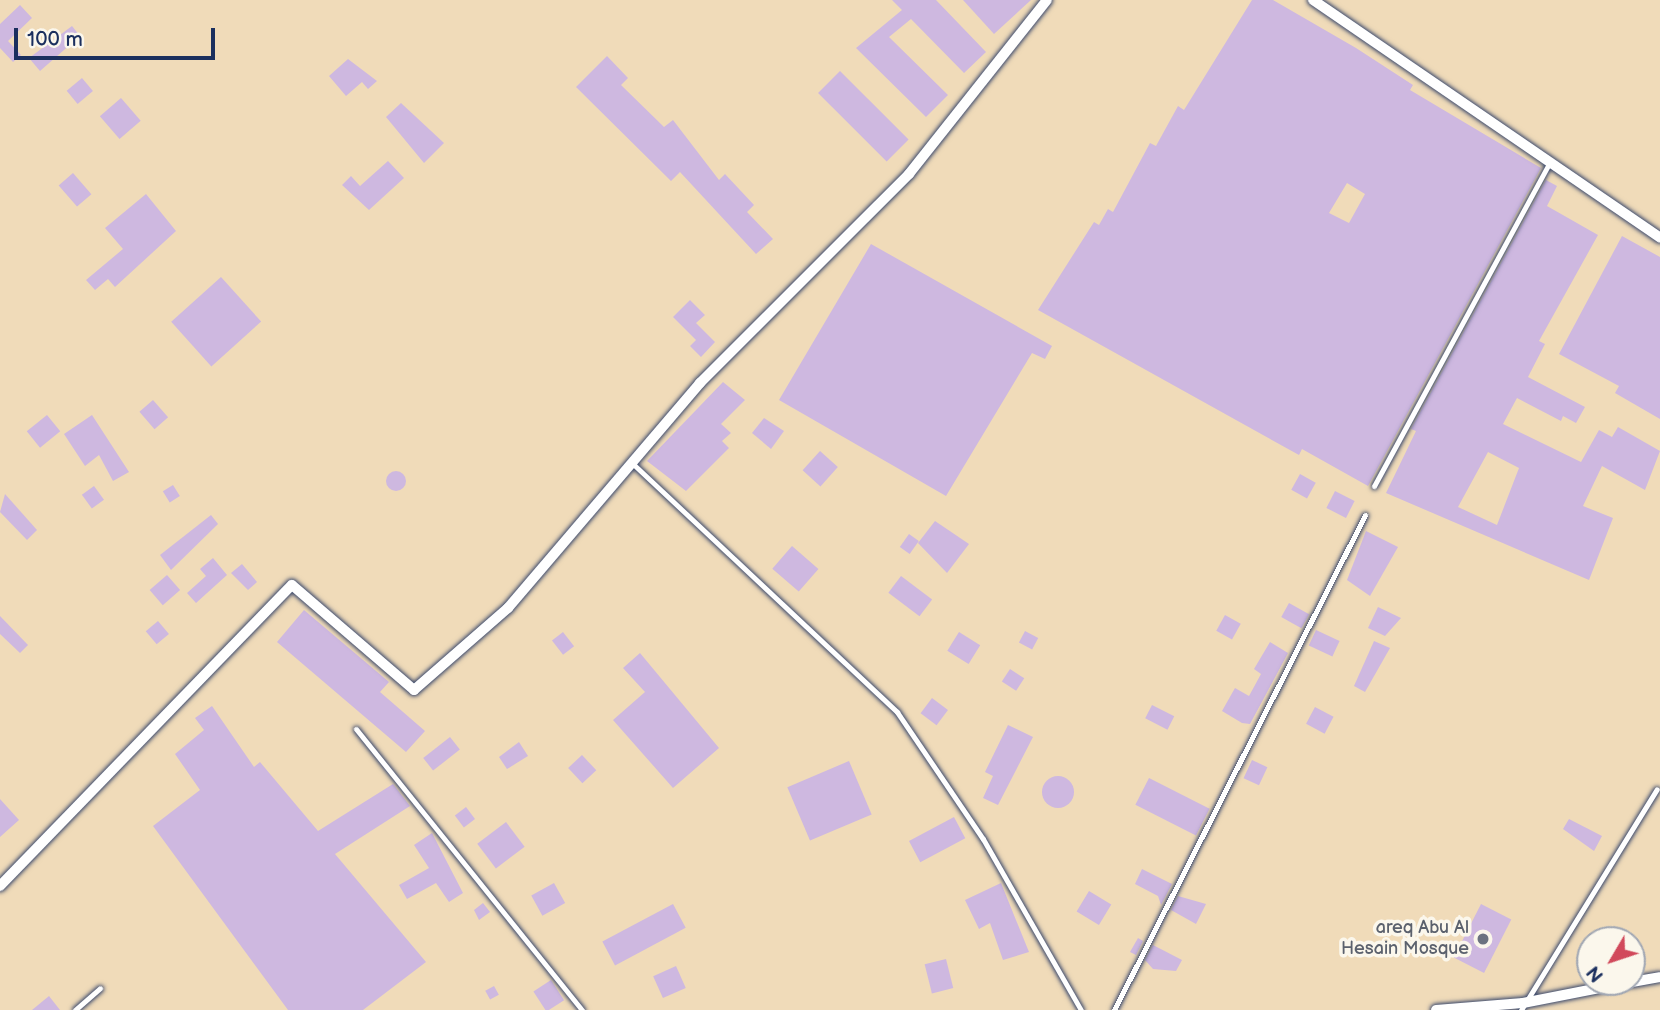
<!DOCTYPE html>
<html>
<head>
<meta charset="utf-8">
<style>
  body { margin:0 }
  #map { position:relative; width:1660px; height:1010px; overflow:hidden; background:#f0dbb9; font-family:"Balsamiq Sans",sans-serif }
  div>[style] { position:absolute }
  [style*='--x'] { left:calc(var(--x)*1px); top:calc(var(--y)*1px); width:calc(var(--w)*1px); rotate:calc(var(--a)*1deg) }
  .building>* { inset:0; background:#ceb8e0; transform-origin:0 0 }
  .round { border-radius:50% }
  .roads { filter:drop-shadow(0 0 2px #3b496c) drop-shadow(0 0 2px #3b496c) }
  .service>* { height:5px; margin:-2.5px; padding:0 2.5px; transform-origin:2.5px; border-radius:2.5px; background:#fff }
  .minor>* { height:10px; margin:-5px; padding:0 5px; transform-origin:5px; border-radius:5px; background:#fff }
  .dots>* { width:19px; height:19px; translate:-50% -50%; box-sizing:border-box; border:4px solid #fbf7ec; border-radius:50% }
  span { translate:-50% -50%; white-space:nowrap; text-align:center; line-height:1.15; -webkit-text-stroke:7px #fbf7ec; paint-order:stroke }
  .worship-label { font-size:18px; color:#5b616d }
  .right { translate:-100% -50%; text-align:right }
  .north { position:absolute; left:1576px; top:926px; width:70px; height:70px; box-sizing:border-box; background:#fbf7ec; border:2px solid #a1a7b3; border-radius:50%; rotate:231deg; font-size:19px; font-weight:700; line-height:28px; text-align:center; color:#1b2f5e }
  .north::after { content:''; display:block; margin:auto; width:24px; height:32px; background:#d1495b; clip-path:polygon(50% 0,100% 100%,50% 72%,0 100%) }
  .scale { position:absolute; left:14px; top:28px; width:201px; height:32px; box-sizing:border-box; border:4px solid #1b2f5e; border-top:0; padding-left:9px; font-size:21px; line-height:24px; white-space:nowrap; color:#1b2f5e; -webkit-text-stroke:5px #fbf7ec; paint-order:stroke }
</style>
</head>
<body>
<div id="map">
  <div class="building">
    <i style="clip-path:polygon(892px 0,936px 0,986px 52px,964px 73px,911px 19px,889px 37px,948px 95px,926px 117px,856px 48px,902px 10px)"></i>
    <i style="clip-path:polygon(963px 0,1031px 0,994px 34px)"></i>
    <i style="clip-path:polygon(evenodd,1252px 0,1273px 0,1356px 48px,1413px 85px,1410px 90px,1541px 168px,1368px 486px,1302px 449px,1299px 455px,1038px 310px,1094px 222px,1099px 225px,1108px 209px,1113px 212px,1150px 143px,1156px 146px,1178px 106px,1184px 110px,1252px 0,1347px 183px,1365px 194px,1349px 223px,1329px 213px,1347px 183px)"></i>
    <i style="clip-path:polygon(20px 5px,32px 18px,8px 41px,21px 55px,13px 62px,0 48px,0 24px)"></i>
    <i style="clip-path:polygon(72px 26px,80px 36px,40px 71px,29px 58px)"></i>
    <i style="clip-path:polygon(607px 56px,628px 78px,621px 85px,664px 127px,673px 120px,719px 180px,725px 174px,754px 205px,747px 212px,773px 239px,756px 254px,680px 172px,671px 181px,576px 87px)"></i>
    <i style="clip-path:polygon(348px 59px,377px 81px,368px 89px,362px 82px,346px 96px,329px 76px)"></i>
    <i style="left:840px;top:71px;width:97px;height:31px;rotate:45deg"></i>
    <i style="left:82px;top:78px;width:17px;height:20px;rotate:50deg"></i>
    <i style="left:121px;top:98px;width:30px;height:28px;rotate:49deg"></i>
    <i style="clip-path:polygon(401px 103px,444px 143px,424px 163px,386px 117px)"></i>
    <i style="clip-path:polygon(388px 161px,404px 178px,369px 210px,342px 185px,351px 176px,360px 186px)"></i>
    <i style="left:73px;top:173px;width:28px;height:19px;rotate:49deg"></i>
    <i style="clip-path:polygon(evenodd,1546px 180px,1557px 186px,1547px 206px,1598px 235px,1539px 341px,1545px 344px,1528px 377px,1585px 407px,1576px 423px,1563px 416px,1561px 421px,1517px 398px,1503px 424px,1581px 462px,1599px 430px,1612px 437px,1618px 427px,1660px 451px,1645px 490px,1602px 466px,1583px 506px,1613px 518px,1589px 580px,1386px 493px,1416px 431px,1411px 429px,1546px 180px,1488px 452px,1519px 468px,1497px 525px,1458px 507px,1488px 452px)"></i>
    <i style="clip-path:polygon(146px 194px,176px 231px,115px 287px,108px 279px,95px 290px,86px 280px,123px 249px,105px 228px)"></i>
    <i style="clip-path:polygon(1622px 236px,1660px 257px,1660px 419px,1615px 393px,1619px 386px,1559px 354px)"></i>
    <i style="clip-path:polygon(871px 244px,1052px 346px,1045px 359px,1032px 353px,946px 496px,779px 400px)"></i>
    <i style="left:221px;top:277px;width:60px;height:67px;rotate:48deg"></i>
    <i style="clip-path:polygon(690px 300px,705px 315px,696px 323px,715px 342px,701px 357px,690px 346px,696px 340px,673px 317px)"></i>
    <i style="clip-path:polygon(723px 382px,745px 400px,721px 424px,731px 433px,722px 441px,729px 448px,686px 491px,647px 461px)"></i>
    <i style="left:153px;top:400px;width:23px;height:18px;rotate:49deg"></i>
    <i style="left:47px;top:415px;width:21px;height:26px;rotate:51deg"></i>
    <i style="clip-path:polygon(92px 415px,129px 472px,113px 481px,99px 455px,85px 466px,64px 434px)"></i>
    <i style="clip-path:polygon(764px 418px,784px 431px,771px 449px,752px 433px)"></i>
    <i style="left:820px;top:451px;width:24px;height:26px;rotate:42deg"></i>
    <i class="round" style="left:386px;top:471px;width:20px;height:20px"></i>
    <i style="left:1300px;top:474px;width:18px;height:18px;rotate:29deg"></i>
    <i style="left:173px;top:485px;width:13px;height:12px;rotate:58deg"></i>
    <i style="left:94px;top:486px;width:17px;height:15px;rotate:54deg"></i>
    <i style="left:1335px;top:491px;width:22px;height:19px;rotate:27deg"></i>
    <i style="clip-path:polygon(5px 494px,37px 530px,27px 540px,0 512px)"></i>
    <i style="clip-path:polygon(211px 515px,218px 524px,171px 570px,160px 555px)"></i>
    <i style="clip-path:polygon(935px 521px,969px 544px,947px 573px,918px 543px)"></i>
    <i style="clip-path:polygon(1366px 531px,1398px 547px,1370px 596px,1347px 580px)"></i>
    <i style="left:909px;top:534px;width:12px;height:16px;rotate:35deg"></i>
    <i style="left:792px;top:546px;width:35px;height:30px;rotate:41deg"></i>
    <i style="clip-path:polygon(213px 558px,227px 575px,196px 603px,187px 593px,206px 576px,200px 569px)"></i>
    <i style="clip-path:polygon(242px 564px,257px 582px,248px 590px,231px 573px)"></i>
    <i style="left:167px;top:575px;width:20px;height:23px;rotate:49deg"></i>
    <i style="left:901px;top:576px;width:39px;height:21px;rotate:37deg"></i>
    <i style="left:1289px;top:603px;width:23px;height:16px;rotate:29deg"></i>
    <i style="clip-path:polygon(1378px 607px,1401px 618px,1385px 636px,1368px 628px)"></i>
    <i style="clip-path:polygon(304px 610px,389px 682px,380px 692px,425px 731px,406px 752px,277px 642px)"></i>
    <i style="left:1225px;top:615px;width:18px;height:18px;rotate:29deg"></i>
    <i style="clip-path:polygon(0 616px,28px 645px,20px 653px,0 634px)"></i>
    <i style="left:158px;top:621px;width:17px;height:16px;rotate:50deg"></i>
    <i style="left:1316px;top:630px;width:26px;height:17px;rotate:25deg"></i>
    <i style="left:1025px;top:631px;width:15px;height:13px;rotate:28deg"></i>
    <i style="left:563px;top:632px;width:18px;height:14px;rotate:52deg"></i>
    <i style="left:959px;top:632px;width:25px;height:22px;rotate:32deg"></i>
    <i style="clip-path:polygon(1374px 641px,1390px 648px,1365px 692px,1354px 686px)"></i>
    <i style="clip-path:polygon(1270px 642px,1288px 653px,1250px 724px,1242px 723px,1222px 711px,1235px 688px,1249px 696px,1261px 674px,1254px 669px)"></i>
    <i style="clip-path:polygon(640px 653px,719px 748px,673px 788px,613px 720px,645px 692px,623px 668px)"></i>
    <i style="left:1010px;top:669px;width:17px;height:15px;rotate:33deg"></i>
    <i style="left:932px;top:698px;width:20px;height:19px;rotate:37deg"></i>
    <i style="left:1152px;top:705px;width:25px;height:15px;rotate:27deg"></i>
    <i style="clip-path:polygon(212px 706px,254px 767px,260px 762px,318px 831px,393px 784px,410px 806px,335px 854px,426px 962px,363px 1010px,288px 1010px,153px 826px,200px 790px,175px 754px,204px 730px,195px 718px)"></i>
    <i style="left:1315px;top:707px;width:21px;height:19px;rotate:28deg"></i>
    <i style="clip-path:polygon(1008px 725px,1033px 737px,998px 805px,983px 798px,993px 776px,985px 772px)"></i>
    <i style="left:450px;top:737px;width:16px;height:34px;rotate:52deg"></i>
    <i style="clip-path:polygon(519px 742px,528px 756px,507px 769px,499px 757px)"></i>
    <i style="left:582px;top:755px;width:21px;height:19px;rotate:47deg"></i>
    <i style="left:1252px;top:760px;width:17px;height:20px;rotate:25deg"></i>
    <i style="left:849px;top:761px;width:58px;height:67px;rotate:67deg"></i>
    <i class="round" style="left:1042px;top:776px;width:32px;height:32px"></i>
    <i style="left:1149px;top:778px;width:68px;height:30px;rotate:27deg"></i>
    <i style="clip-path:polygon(0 799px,19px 820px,0 837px)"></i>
    <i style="left:466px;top:807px;width:15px;height:14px;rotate:53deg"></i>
    <i style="left:954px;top:817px;width:24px;height:51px;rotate:62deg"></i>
    <i style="clip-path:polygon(1569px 819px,1602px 836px,1594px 851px,1563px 829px)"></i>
    <i style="left:506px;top:822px;width:31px;height:36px;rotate:53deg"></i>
    <i style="clip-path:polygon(432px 833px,463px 893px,449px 902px,436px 883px,407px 899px,399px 885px,429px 868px,414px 845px)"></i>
    <i style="clip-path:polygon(1142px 869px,1172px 884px,1161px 905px,1158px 896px,1135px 884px)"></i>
    <i style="left:554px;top:883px;width:23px;height:26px;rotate:61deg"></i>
    <i style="clip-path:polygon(1001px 883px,1029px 952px,1003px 960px,990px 923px,979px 929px,965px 900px)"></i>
    <i style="left:1089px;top:891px;width:26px;height:24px;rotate:31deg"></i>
    <i style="clip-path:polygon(1178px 896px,1206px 904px,1196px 924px,1171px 910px)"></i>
    <i style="clip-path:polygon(483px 903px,490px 912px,479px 920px,474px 910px)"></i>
    <i style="left:673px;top:904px;width:27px;height:80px;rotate:62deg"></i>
    <i style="left:1481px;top:904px;width:34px;height:60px;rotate:27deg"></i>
    <i style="clip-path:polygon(1138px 938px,1143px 941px,1136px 955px,1130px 952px)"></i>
    <i style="clip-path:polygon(1153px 945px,1182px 960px,1176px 971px,1153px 969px,1145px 960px)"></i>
    <i style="left:946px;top:959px;width:30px;height:22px;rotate:76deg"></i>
    <i style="left:676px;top:966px;width:24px;height:25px;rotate:66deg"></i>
    <i style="left:551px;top:980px;width:24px;height:21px;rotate:57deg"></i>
    <i style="left:494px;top:986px;width:10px;height:10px;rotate:61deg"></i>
    <i style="clip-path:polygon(49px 996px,60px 1010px,32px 1010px)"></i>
  </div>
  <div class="roads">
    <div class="service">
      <i style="--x:632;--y:463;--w:364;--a:43.2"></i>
      <i style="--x:897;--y:712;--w:153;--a:55.9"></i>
      <i style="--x:983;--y:839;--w:197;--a:60.2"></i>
      <i style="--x:1374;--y:486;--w:366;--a:-61.5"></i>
      <i style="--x:356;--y:729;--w:361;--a:51.2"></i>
      <i style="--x:75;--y:1010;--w:33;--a:-41"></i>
      <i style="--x:1114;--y:1010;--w:555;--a:-63.11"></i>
      <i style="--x:1521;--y:1010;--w:259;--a:-58.4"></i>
    </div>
    <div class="minor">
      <i style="--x:1313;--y:0;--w:421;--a:34.4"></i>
      <i style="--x:0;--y:886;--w:419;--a:-45.9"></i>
      <i style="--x:292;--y:585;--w:161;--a:40.7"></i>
      <i style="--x:414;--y:690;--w:125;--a:-41.1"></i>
      <i style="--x:508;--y:608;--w:296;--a:-49.5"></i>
      <i style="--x:700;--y:383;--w:296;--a:-45"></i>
      <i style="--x:909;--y:174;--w:222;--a:-51.6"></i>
      <i style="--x:1632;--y:982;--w:28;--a:-10"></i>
      <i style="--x:1436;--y:1010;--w:87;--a:-4.6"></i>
      <i style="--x:1523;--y:1003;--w:109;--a:-11.1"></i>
    </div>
  </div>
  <div class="dots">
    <i style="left:1483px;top:939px;background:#6b7280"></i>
  </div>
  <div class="worship-label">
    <span class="right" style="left:1469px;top:939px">areq Abu Al<br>Hesain Mosque</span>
  </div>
  <div class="north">N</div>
  <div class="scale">100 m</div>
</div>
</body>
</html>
